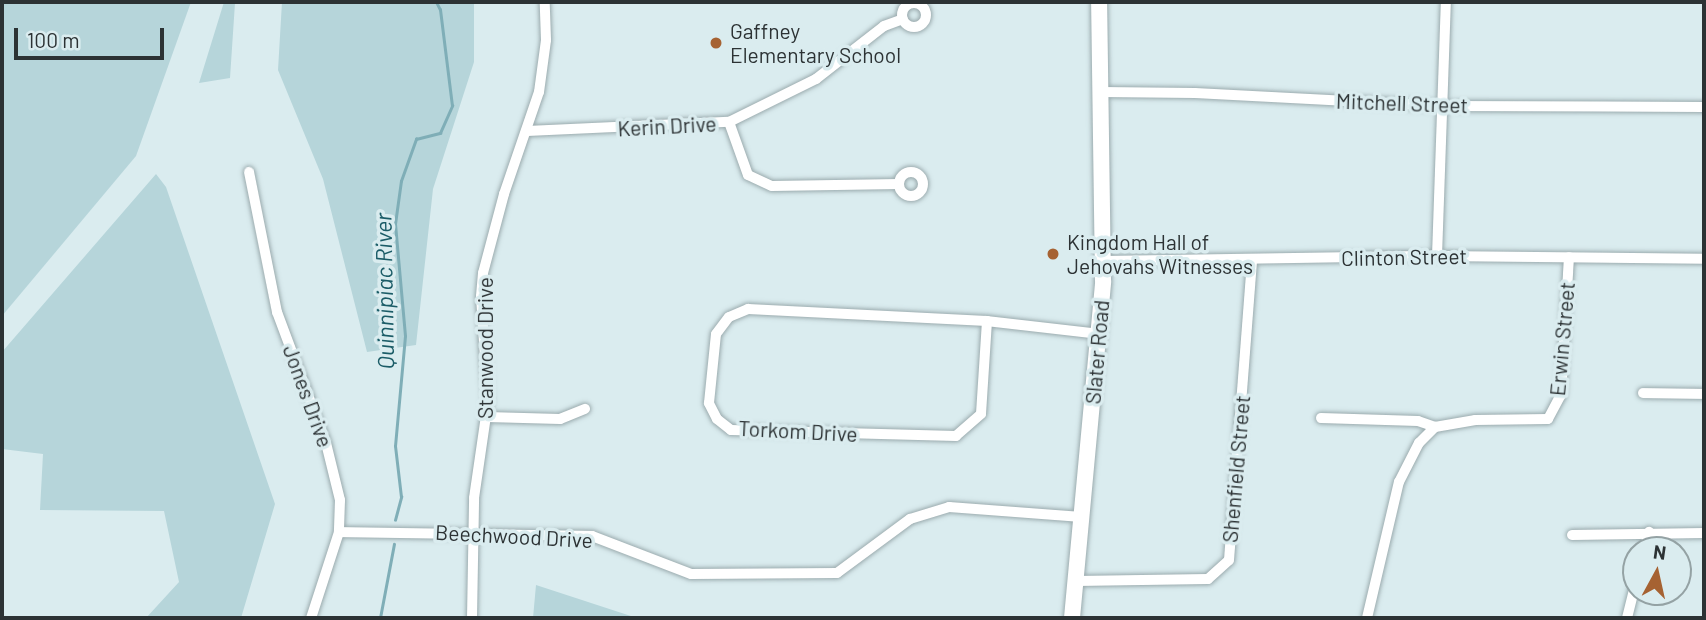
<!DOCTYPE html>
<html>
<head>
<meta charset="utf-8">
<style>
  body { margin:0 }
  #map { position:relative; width:1706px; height:620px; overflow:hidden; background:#daecef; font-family:Barlow,sans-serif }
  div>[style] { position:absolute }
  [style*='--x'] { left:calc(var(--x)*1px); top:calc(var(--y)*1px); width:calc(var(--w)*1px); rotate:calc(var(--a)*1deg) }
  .green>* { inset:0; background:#b6d5da }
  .stream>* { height:2.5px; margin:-1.25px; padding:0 1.25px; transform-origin:1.25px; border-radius:1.25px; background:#7faeb7 }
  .roads { filter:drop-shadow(0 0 2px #9babae) drop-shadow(0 0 2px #9babae) }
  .street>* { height:10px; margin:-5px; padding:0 5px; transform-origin:5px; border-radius:5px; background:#fff }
  .street>.ring { margin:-5px; padding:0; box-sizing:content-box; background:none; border:10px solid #fff; border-radius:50% }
  .secondary>* { height:16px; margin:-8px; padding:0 8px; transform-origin:8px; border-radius:8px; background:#fff }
  .dots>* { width:19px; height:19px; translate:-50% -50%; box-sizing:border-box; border:4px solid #daecef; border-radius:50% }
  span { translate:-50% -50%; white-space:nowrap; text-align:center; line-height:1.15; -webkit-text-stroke:7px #daecef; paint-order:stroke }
  .poi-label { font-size:21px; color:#2c3234 }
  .left { translate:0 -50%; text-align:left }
  .street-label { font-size:21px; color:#2c3234 }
  .water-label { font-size:23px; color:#1b5c67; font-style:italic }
  .frame { position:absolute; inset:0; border:4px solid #2c3234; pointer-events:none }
  .north { position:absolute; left:1622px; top:536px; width:70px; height:70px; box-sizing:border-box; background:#daecef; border:2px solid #94a2a4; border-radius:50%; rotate:8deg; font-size:19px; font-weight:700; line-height:28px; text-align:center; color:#2c3234 }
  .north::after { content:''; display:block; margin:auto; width:24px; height:32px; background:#a66232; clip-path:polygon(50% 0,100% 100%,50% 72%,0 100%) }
  .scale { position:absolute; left:14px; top:28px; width:150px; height:32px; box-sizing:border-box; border:4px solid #2c3234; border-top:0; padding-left:9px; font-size:21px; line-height:24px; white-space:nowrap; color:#2c3234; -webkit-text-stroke:5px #daecef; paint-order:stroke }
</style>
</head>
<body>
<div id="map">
  <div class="green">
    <i style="clip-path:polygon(2px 2px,191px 2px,136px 156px,2px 316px)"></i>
    <i style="clip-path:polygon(224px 2px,251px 2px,235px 3px,230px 78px,199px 83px)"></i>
    <i style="clip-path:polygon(282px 2px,474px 2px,474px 62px,433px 189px,416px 345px,367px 352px,323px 179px,278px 70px)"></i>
    <i style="clip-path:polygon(156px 174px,166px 187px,275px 504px,241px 618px,146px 618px,179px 582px,164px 511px,40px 510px,43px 454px,2px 449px,2px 352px)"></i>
    <i style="clip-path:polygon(536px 585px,637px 618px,533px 618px)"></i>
  </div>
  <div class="stream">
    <i style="--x:395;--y:520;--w:24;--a:-75"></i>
    <i style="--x:401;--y:497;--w:51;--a:-96.7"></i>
    <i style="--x:395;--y:446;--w:110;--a:-84.8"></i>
    <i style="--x:405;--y:336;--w:112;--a:-95.1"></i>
    <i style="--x:395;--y:224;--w:43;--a:-82.1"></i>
    <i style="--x:401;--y:181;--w:45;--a:-70.3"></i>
    <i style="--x:416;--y:139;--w:25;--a:-14"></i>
    <i style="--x:440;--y:133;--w:30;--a:-66"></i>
    <i style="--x:452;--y:106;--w:97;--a:-97.1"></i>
    <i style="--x:440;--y:10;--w:9;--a:-117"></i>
    <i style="--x:380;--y:618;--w:75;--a:-79.3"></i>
  </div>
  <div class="roads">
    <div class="street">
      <i class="ring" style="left:902px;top:3px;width:14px;height:14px"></i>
      <i style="--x:1101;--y:92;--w:94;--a:0.6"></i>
      <i style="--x:1195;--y:93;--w:249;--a:3"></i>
      <i style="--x:1444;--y:106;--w:260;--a:0.2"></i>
      <i style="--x:729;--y:122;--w:56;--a:70.3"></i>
      <i style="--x:748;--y:175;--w:26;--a:25"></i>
      <i style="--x:772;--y:186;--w:127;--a:-0.9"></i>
      <i style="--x:527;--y:131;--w:202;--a:-2.6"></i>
      <i style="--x:729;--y:122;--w:97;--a:-26.3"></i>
      <i style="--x:816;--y:79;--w:86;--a:-37.9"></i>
      <i style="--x:884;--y:26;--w:20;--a:-20"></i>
      <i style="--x:249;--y:172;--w:143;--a:78.7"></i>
      <i style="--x:277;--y:312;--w:140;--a:69.5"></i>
      <i style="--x:326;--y:443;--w:59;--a:76.2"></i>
      <i style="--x:340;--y:500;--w:32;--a:92"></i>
      <i style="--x:339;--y:532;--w:90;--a:108"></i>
      <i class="ring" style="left:899px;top:172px;width:14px;height:14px"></i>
      <i style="--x:1437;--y:256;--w:254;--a:-88"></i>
      <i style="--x:1104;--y:261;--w:333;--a:-0.9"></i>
      <i style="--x:1437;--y:256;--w:267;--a:0.6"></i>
      <i style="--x:748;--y:309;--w:239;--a:2.9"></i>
      <i style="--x:987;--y:321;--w:93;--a:93.7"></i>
      <i style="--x:981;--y:414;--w:33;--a:139"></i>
      <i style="--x:956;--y:436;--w:225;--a:-178.5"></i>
      <i style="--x:731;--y:430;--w:18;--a:-142"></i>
      <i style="--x:717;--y:419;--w:18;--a:-117"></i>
      <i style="--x:709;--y:403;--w:69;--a:-84.2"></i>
      <i style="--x:716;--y:334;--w:21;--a:-53"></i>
      <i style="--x:729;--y:317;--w:21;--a:-23"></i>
      <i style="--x:987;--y:321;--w:113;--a:6.6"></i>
      <i style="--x:1643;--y:393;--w:61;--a:0.9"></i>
      <i style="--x:487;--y:417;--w:73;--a:1.6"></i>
      <i style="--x:560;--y:419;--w:27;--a:-22"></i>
      <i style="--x:1321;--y:418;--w:97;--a:1.8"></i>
      <i style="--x:1418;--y:421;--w:18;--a:19"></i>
      <i style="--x:1435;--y:427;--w:41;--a:-9.9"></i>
      <i style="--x:1475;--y:420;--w:73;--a:-0.8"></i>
      <i style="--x:1548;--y:419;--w:27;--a:-62"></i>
      <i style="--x:1561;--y:395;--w:138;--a:-86.7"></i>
      <i style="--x:339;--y:532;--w:253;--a:0.9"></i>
      <i style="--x:592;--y:536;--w:106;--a:21"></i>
      <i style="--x:691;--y:574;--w:146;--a:-0.4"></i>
      <i style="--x:837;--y:573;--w:91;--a:-36.5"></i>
      <i style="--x:910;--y:519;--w:41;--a:-17.1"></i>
      <i style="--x:949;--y:507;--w:133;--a:4.3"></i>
      <i style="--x:1572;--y:535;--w:132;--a:-0.9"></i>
      <i style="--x:1644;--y:550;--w:19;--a:-74"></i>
      <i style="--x:1076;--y:581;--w:132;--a:-0.9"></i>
      <i style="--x:1208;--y:579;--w:28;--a:-42"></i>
      <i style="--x:1229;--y:560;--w:301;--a:-85.6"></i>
      <i style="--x:472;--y:618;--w:120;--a:-89"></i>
      <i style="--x:474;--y:498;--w:97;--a:-81.7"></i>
      <i style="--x:488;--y:402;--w:106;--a:-93.8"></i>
      <i style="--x:481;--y:296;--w:23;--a:-85"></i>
      <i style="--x:483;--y:273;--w:82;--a:-75.1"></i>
      <i style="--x:504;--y:194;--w:108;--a:-71.1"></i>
      <i style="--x:539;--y:92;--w:52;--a:-82.3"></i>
      <i style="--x:546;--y:40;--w:38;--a:-92"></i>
      <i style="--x:1367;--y:618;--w:140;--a:-76.8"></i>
      <i style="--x:1399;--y:482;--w:44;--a:-62.9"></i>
      <i style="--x:1419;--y:443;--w:23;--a:-45"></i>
      <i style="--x:1627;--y:618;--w:36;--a:-76"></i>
    </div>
    <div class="secondary">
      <i style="--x:1072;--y:618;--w:338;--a:-84.7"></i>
      <i style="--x:1103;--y:281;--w:279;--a:-90.8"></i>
    </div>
  </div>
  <div class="dots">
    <i style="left:716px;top:43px;background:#a66232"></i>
    <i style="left:1053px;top:254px;background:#a66232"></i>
  </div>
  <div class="poi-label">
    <span class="left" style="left:730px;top:43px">Gaffney<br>Elementary School</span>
    <span class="left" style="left:1067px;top:254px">Kingdom Hall of<br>Jehovahs Witnesses</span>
  </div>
  <div class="street-label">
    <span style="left:1402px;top:103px;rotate:2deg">Mitchell Street</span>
    <span style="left:667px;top:126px;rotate:-3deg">Kerin Drive</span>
    <span style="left:1404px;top:257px;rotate:-1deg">Clinton Street</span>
    <span style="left:1562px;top:339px;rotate:-85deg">Erwin Street</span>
    <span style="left:485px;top:348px;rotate:-90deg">Stanwood Drive</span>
    <span style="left:1097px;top:352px;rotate:-85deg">Slater Road</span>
    <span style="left:308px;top:396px;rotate:70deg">Jones Drive</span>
    <span style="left:798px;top:431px;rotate:3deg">Torkom Drive</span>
    <span style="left:1236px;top:469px;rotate:-85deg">Shenfield Street</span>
    <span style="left:514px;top:536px;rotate:3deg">Beechwood Drive</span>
  </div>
  <div class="water-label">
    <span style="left:384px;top:291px;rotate:-91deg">Quinnipiac River</span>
  </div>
  <div class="frame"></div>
  <div class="north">N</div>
  <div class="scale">100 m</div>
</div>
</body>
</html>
